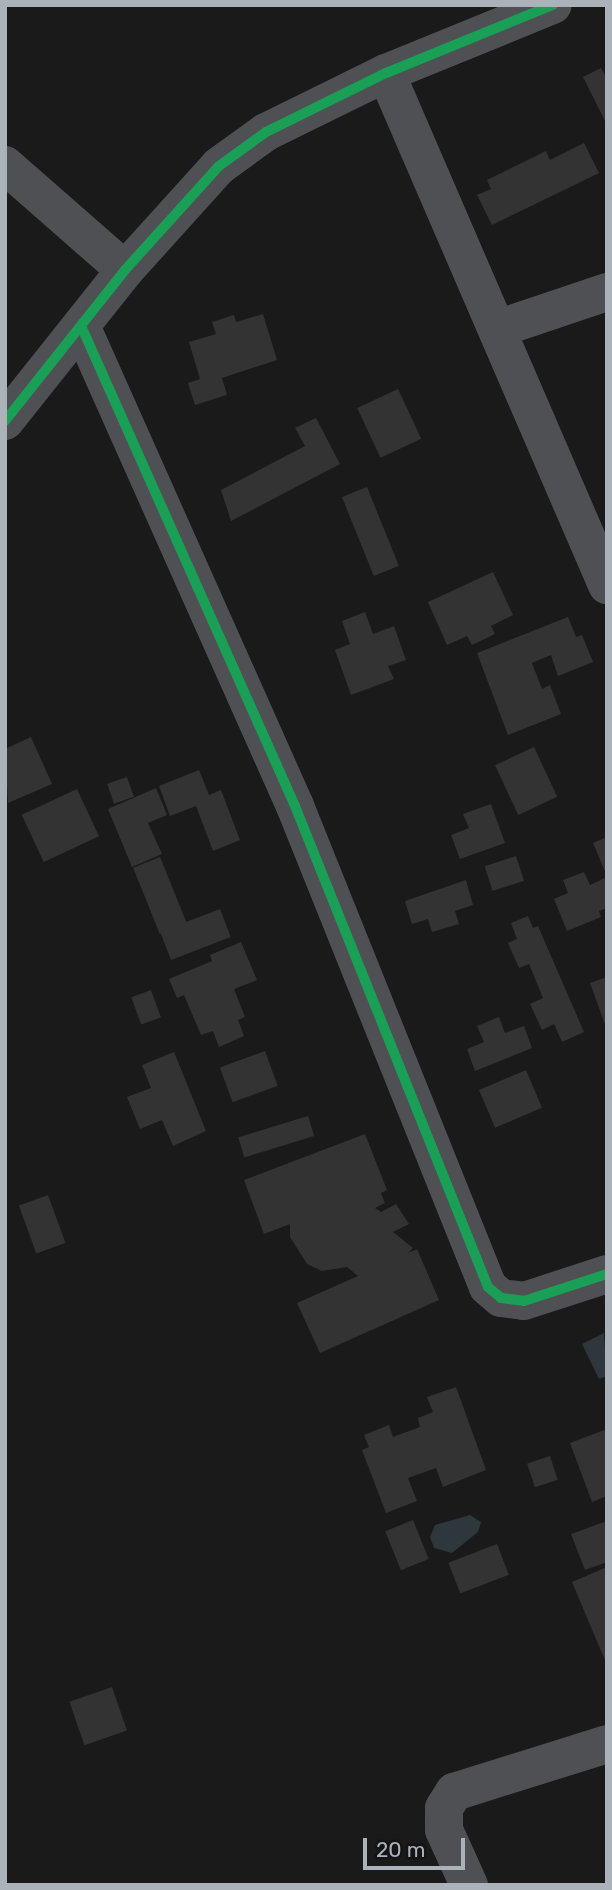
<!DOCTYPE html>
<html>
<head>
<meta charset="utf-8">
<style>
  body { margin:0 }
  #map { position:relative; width:612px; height:1890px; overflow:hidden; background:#1a1a1a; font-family:Rubik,sans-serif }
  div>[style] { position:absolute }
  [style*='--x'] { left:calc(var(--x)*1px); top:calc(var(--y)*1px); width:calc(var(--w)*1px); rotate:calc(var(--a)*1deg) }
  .water>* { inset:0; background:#2d373c }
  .building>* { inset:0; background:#333334; transform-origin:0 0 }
  .minor>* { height:38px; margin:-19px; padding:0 19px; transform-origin:19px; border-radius:19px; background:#4e5053 }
  .cycleway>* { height:10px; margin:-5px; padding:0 5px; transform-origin:5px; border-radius:5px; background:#1a9f57 }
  span { translate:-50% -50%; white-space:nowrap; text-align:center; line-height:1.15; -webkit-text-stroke:7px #141416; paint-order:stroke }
  .frame { position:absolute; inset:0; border:7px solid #abb2ba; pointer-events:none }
  .scale { position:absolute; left:363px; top:1838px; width:102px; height:32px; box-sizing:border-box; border:4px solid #abb2ba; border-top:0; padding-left:9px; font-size:21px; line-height:24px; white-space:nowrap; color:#abb2ba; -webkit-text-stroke:5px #141416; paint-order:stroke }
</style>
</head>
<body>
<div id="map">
  <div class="water">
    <i style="clip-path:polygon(604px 1333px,607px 1376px,599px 1379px,582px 1344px)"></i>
    <i style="clip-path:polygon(470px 1515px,481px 1522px,478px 1532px,452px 1553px,434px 1548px,430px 1537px,435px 1525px)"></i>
  </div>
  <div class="building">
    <i style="clip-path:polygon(601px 68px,607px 79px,607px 125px,583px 77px)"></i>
    <i style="clip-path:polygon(584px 143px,599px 173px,492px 225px,477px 195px,491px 189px,487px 180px,546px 151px,550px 160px)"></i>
    <i style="clip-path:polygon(263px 314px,277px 360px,222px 378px,227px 395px,195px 405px,188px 383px,200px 379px,189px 342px,216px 334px,212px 322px,234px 315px,236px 322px)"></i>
    <i style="left:398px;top:389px;width:55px;height:45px;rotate:65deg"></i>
    <i style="clip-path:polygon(316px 418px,340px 464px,231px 521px,221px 490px,305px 446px,295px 428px)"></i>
    <i style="left:367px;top:487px;width:85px;height:27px;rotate:68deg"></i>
    <i style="clip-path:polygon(493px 572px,513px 615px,491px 626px,495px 634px,472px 645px,467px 636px,447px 645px,428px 602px)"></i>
    <i style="clip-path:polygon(365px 612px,373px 634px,394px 626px,406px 660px,388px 666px,394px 679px,351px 695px,335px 650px,350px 644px,342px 621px)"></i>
    <i style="clip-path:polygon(568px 617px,576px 637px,582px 635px,593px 662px,558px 676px,551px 655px,532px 663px,542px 689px,550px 685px,561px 714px,508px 735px,477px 653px)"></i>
    <i style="clip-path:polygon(31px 737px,52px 784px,8px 803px,5px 749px)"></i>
    <i style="left:534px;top:747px;width:55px;height:43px;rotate:65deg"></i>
    <i style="clip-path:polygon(199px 770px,209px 795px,221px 790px,240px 840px,213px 851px,196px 806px,170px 816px,159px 786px)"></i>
    <i style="left:127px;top:777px;width:21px;height:21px;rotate:71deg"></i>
    <i style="clip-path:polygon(156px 788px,167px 815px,148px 823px,162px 854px,132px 867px,108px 809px)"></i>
    <i style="left:77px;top:789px;width:52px;height:61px;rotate:65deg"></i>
    <i style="clip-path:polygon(491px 804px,505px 843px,460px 859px,451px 835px,469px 828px,463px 814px)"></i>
    <i style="clip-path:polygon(607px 837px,607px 876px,593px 843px)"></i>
    <i style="left:516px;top:856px;width:26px;height:33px;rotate:72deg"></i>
    <i style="left:160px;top:857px;width:71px;height:29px;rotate:68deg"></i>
    <i style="clip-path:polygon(584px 872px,590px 885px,607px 877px,607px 908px,599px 911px,601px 917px,567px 931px,554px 899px,568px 893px,563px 880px)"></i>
    <i style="clip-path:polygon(466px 880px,473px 905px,455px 911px,459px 924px,432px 932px,428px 919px,412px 924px,405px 901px)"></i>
    <i style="left:220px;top:909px;width:30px;height:64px;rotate:69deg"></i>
    <i style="clip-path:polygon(528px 916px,533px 928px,538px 926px,584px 1032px,562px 1042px,554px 1024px,542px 1030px,530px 1004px,543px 998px,529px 964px,519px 968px,508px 943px,517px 939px,511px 923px)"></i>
    <i style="clip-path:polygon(241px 942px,257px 980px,234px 989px,245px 1017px,238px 1020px,244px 1036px,219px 1047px,213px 1031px,201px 1035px,184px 995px,177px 998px,169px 979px,212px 961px,210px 955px)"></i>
    <i style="clip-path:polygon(607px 977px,607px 1027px,606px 1027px,590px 983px)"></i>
    <i style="left:151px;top:990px;width:29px;height:21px;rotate:70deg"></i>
    <i style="clip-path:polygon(499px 1017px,505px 1033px,524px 1026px,532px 1048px,475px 1071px,467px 1049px,484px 1042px,477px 1026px)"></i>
    <i style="left:265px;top:1051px;width:37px;height:48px;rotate:70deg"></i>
    <i style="clip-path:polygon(174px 1052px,206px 1131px,173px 1146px,162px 1120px,140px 1129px,127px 1097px,151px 1088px,142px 1065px)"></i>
    <i style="left:526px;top:1070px;width:41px;height:51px;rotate:67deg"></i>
    <i style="left:308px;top:1116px;width:21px;height:73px;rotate:73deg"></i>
    <i style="clip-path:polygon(365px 1134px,387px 1190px,381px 1193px,385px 1203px,375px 1208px,381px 1212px,396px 1204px,409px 1224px,393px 1232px,413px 1248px,408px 1253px,417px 1249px,439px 1300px,320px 1353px,297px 1303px,358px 1276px,347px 1267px,322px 1271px,307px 1264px,290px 1237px,290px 1224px,264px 1234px,244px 1180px)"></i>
    <i style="left:48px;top:1195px;width:51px;height:31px;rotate:70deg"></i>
    <i style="clip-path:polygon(456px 1387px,486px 1470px,443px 1487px,436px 1468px,408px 1478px,417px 1501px,386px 1513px,362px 1450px,369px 1447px,364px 1435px,389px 1425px,393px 1437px,420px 1427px,418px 1418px,433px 1412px,427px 1397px)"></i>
    <i style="clip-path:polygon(607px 1429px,607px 1496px,592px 1502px,570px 1443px)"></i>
    <i style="left:550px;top:1456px;width:25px;height:24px;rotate:72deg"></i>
    <i style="left:413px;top:1520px;width:42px;height:30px;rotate:68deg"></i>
    <i style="clip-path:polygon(607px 1521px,607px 1562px,585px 1570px,571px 1534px)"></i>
    <i style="left:497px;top:1544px;width:33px;height:52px;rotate:69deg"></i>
    <i style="clip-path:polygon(607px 1567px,607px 1665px,572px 1582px)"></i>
    <i style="left:112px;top:1687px;width:46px;height:45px;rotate:71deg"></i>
  </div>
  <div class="minor">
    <i style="--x:386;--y:73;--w:558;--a:66.65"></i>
    <i style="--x:5;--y:165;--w:159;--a:41.2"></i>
    <i style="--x:82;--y:328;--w:523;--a:65.98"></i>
    <i style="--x:295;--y:806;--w:518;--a:68.14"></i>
    <i style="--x:488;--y:1287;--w:17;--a:40"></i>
    <i style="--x:501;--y:1298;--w:23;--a:7"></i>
    <i style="--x:524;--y:1301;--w:87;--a:-18"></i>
    <i style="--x:497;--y:329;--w:116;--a:-18.6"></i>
    <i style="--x:5;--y:421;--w:193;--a:-51.5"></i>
    <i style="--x:125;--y:270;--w:140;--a:-47.9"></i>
    <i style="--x:219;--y:166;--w:58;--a:-35.9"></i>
    <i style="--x:266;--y:132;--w:134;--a:-26.2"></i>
    <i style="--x:386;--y:73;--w:180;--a:-22.2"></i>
    <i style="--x:469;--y:1885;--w:60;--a:-114.4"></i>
    <i style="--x:444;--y:1830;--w:22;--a:-90"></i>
    <i style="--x:444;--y:1808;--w:19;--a:-58"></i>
    <i style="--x:454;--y:1792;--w:160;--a:-17.4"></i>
  </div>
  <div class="cycleway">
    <i style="--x:82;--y:328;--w:523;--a:65.98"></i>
    <i style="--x:295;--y:806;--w:518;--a:68.14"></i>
    <i style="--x:488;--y:1287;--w:17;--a:40"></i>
    <i style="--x:501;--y:1298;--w:23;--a:7"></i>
    <i style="--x:524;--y:1301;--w:87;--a:-18"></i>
    <i style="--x:5;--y:421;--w:193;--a:-51.5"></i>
    <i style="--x:125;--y:270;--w:140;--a:-47.9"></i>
    <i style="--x:219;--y:166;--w:58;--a:-35.9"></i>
    <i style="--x:266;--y:132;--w:134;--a:-26.2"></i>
    <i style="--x:386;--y:73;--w:180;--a:-22.2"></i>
  </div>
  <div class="frame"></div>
  <div class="scale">20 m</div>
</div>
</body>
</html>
